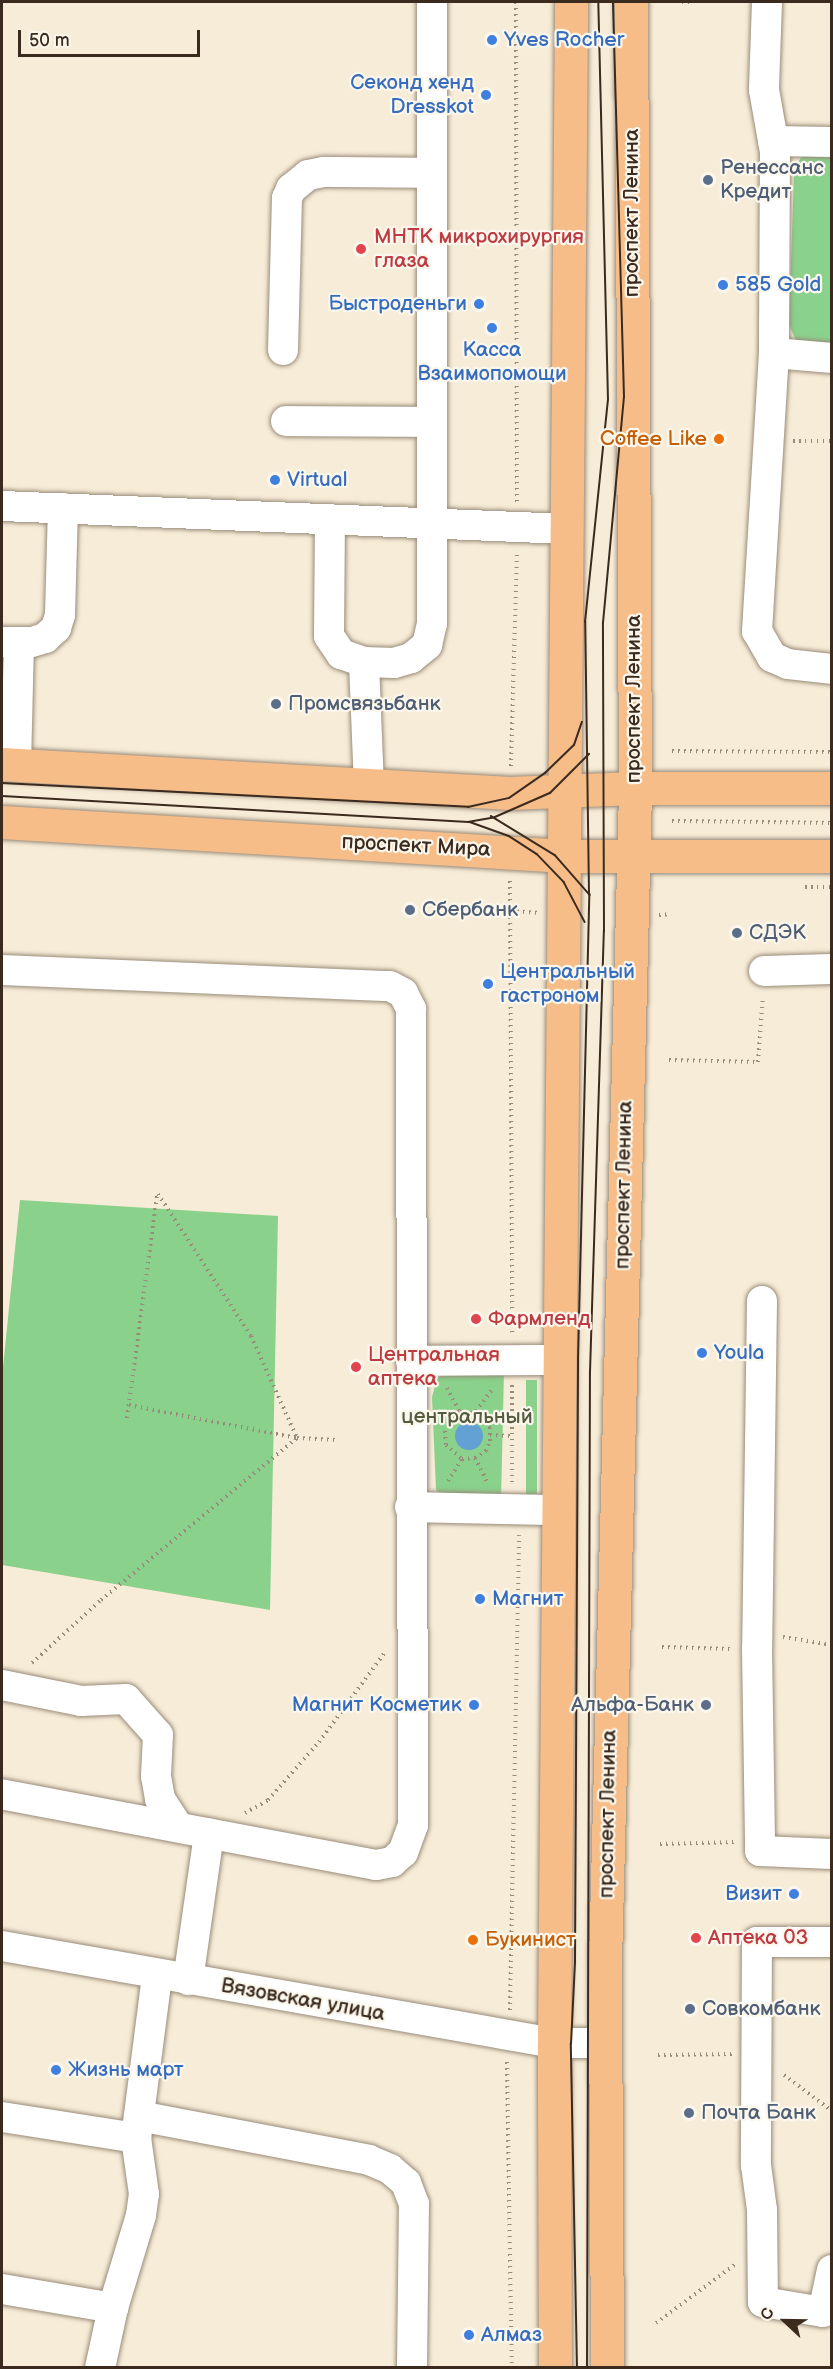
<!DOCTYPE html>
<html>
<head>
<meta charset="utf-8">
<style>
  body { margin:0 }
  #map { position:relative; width:833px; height:2369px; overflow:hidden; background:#f7ecd7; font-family:"Balsamiq Sans",sans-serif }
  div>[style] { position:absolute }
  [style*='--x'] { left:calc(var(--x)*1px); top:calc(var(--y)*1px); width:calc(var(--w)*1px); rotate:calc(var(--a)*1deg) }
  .green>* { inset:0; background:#8ad18c; transform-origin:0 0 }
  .water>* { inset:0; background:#63a1d4 }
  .round { border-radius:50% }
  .path>* { height:4px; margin-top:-2px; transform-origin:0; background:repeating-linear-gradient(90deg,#998b7a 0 1.5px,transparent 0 6px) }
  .roads { filter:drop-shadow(0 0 2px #998b7a) drop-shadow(0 0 2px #998b7a) }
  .minor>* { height:30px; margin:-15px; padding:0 15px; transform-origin:15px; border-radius:15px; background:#fff }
  .major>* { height:33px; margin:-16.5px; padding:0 16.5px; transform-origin:16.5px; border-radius:16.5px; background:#f7bd88 }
  .tram>* { height:1.5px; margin:-0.75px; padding:0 0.75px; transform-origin:0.75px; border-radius:0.75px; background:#3b2a1e }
  .dots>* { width:16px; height:16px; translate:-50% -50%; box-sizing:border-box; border:3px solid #fbf7ec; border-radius:50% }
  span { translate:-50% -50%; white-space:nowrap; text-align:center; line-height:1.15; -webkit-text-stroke:4.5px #fbf7ec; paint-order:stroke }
  .shop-label { font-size:21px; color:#366cbe }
  .left { translate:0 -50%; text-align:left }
  .right { translate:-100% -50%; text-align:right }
  .service-label { font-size:21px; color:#4e5e75 }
  .street-label { font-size:21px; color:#3b2a1e }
  .health-label { font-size:21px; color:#be3a42 }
  .food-label { font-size:21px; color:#c56008 }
  .park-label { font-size:21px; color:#535c3f }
  .frame { position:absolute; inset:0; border:3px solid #3b2a1e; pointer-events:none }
  .north { position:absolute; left:755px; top:2291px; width:60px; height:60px; -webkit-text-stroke:4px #fbf7ec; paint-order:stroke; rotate:292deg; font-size:16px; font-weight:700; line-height:24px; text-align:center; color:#3b2a1e }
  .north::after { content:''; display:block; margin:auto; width:21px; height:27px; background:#3b2a1e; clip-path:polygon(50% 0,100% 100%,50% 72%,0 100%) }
  .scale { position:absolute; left:18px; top:30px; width:182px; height:27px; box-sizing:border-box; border:3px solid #3b2a1e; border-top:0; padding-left:8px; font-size:18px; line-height:21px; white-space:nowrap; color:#3b2a1e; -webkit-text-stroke:4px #fbf7ec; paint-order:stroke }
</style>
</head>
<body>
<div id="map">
  <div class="green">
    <i style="clip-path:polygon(816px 152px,831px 153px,831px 347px,798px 345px,789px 325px,794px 172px,801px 157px)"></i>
    <i style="clip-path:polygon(20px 1200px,278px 1216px,270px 1610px,2px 1565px,2px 1377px)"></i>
    <i style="clip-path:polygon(454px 1371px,504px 1372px,501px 1500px,442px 1496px,436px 1490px,432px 1397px,437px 1378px)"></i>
    <i style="left:526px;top:1380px;width:11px;height:114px"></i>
  </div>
  <div class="water">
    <i class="round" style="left:455px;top:1422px;width:28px;height:28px"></i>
  </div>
  <div class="path">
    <i style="--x:516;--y:2;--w:500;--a:89.89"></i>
    <i style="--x:682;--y:2;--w:8;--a:0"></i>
    <i style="--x:793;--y:441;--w:39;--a:0"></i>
    <i style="--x:672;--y:751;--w:160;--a:0.4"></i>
    <i style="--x:511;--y:766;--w:215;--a:-88.4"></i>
    <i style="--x:672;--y:821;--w:160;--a:0.7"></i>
    <i style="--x:510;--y:881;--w:454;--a:89.7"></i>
    <i style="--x:805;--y:887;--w:27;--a:0"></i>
    <i style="--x:511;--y:911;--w:26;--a:4"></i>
    <i style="--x:659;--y:915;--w:12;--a:-5"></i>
    <i style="--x:669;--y:1060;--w:89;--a:1.3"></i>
    <i style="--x:758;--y:1062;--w:66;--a:-85.7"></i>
    <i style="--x:158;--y:1194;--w:170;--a:56.8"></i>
    <i style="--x:251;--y:1336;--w:112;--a:65.7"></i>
    <i style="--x:512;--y:1385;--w:97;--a:90"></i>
    <i style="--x:447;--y:1388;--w:27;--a:62"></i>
    <i style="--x:460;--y:1412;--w:11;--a:5"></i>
    <i style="--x:471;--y:1413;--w:5;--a:-22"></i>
    <i style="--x:476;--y:1411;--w:30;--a:-53"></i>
    <i style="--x:129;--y:1405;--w:171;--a:11.1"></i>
    <i style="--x:297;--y:1438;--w:39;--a:3"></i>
    <i style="--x:460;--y:1412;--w:24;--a:128"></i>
    <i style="--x:445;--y:1431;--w:14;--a:86"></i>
    <i style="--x:446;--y:1445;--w:21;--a:41"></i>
    <i style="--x:462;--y:1459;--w:13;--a:-4"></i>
    <i style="--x:475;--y:1458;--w:13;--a:-32"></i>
    <i style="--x:486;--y:1451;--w:11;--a:-68"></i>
    <i style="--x:490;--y:1441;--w:13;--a:-90"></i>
    <i style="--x:490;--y:1428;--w:22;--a:-129"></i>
    <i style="--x:127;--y:1418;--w:225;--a:-82.3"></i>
    <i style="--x:490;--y:1435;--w:22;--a:3"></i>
    <i style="--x:475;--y:1458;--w:27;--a:63"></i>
    <i style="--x:448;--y:1481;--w:26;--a:-58"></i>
    <i style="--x:783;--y:1637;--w:50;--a:9.3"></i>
    <i style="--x:662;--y:1647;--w:68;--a:1.7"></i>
    <i style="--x:32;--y:1663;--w:93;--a:-42.4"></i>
    <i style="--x:101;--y:1600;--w:254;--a:-39.6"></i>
    <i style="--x:245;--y:1813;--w:26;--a:-29"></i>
    <i style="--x:268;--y:1800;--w:77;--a:-48.7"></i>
    <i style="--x:319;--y:1742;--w:112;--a:-53.7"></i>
    <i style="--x:660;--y:1844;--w:74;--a:-1.5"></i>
    <i style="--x:510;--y:2010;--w:475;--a:-88.9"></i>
    <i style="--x:658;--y:2055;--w:74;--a:-0.8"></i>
    <i style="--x:507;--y:2062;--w:306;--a:89.1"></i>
    <i style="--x:784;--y:2075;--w:60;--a:36.9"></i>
    <i style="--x:656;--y:2323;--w:101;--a:-36.5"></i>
  </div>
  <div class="roads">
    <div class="minor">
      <i style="--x:767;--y:2;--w:88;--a:92"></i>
      <i style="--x:764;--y:90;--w:63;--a:79.9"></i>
      <i style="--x:775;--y:152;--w:201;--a:90.3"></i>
      <i style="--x:774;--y:353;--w:279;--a:93.5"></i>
      <i style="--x:757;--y:631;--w:30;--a:60"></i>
      <i style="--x:772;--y:657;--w:17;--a:24"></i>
      <i style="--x:788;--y:664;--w:44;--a:6.5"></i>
      <i style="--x:773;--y:141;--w:59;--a:1"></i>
      <i style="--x:283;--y:350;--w:152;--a:-88.5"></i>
      <i style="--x:287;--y:198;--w:10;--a:-66"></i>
      <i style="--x:291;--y:189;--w:22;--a:-39"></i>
      <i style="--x:308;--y:175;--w:16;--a:-11"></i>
      <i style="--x:324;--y:172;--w:108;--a:0.5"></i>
      <i style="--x:774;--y:353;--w:58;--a:4.9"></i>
      <i style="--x:286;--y:421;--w:145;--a:0.4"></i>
      <i style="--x:2;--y:506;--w:566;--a:2.33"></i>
      <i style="--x:330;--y:519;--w:117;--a:90.5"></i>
      <i style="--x:329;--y:636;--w:22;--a:56"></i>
      <i style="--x:341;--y:654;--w:24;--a:19"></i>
      <i style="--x:2;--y:642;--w:30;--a:0"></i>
      <i style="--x:32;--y:642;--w:14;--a:-17"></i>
      <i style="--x:45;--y:638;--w:15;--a:-42"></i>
      <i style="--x:56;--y:628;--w:14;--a:-73"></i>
      <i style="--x:60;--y:615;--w:107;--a:-88.4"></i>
      <i style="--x:16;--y:765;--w:123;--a:-88.6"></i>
      <i style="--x:369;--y:787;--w:125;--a:-92.3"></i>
      <i style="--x:364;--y:662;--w:30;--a:2"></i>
      <i style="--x:394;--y:663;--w:18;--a:-16"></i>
      <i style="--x:411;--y:658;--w:21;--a:-39"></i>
      <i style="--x:427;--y:645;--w:22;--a:-77"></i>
      <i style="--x:432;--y:624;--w:622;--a:-90"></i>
      <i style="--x:2;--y:970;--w:388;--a:2.4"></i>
      <i style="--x:390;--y:986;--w:15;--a:28"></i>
      <i style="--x:403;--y:993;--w:18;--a:63"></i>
      <i style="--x:411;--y:1009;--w:816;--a:89.86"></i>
      <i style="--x:413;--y:1825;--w:29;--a:110"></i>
      <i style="--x:403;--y:1852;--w:15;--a:138"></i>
      <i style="--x:392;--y:1862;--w:16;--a:169"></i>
      <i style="--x:376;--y:1865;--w:381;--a:-169.3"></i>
      <i style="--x:764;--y:971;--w:68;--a:-1.7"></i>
      <i style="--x:762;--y:1301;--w:348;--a:90.8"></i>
      <i style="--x:757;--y:1649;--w:202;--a:89.1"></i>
      <i style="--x:760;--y:1851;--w:72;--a:2.4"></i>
      <i style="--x:411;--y:1361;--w:148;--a:-0.4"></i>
      <i style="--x:410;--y:1507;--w:148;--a:1.2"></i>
      <i style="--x:2;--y:1685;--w:81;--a:11.4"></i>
      <i style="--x:81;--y:1701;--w:45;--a:-2.5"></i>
      <i style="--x:126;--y:1699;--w:48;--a:48.4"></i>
      <i style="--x:158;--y:1735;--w:41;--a:92.8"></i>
      <i style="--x:156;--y:1776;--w:23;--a:80"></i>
      <i style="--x:160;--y:1799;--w:33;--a:57"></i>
      <i style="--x:832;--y:1942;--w:75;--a:180"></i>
      <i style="--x:757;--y:1942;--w:223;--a:90.3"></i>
      <i style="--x:756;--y:2165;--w:45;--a:82.4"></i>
      <i style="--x:762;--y:2210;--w:92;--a:89.4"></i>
      <i style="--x:763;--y:2302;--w:61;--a:9.5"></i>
      <i style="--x:823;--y:2312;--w:43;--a:-77.9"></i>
      <i style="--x:2;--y:1946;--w:560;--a:9.97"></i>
      <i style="--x:554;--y:2043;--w:51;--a:0"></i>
      <i style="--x:188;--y:1980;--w:148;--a:-81.8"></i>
      <i style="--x:139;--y:2116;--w:234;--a:10.8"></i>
      <i style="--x:369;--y:2160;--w:23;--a:23"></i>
      <i style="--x:390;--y:2169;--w:21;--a:41"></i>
      <i style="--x:406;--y:2183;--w:22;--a:69"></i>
      <i style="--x:414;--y:2204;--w:164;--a:90.7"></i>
      <i style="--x:2;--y:2117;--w:136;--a:8.9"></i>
      <i style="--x:2;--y:2289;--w:113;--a:9.7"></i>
      <i style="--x:100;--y:2368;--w:61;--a:-77.8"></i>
      <i style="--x:113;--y:2308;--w:97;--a:-73.2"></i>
      <i style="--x:141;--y:2215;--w:21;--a:-82"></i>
      <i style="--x:144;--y:2194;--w:57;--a:-98.1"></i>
      <i style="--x:136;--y:2138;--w:163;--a:-82.6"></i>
    </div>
    <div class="major">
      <i style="--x:2;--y:764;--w:508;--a:3.27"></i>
      <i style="--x:509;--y:793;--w:126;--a:-2.3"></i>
      <i style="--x:635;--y:788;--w:197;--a:0"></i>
      <i style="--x:2;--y:822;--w:565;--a:3.45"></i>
      <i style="--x:566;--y:856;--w:266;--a:0"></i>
      <i style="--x:555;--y:2368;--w:325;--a:-90.2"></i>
      <i style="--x:554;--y:2043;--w:2041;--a:-89.52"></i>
      <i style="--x:607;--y:2368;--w:407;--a:-90.3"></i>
      <i style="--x:605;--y:1961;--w:1173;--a:-88.53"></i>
      <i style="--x:635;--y:788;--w:786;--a:-90.29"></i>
    </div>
  </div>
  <div class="tram">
    <i style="--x:2;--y:783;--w:467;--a:2.9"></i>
    <i style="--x:468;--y:807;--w:42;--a:-12.4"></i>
    <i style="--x:509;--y:798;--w:44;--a:-34.8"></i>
    <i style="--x:545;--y:773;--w:40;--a:-44"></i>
    <i style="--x:574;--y:745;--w:24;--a:-71"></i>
    <i style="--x:2;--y:796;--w:467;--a:3.2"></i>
    <i style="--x:468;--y:822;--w:27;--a:-10"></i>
    <i style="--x:495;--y:817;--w:60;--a:-23.6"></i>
    <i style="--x:550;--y:793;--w:55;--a:-45"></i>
    <i style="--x:491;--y:816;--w:75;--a:31.4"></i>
    <i style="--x:555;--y:855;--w:53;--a:48.8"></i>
    <i style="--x:470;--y:822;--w:41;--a:19.7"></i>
    <i style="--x:509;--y:836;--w:33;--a:33"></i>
    <i style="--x:537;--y:854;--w:39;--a:46"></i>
    <i style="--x:564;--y:882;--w:45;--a:62.3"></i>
    <i style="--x:577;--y:2368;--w:324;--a:-91.1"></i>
    <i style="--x:571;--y:2044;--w:83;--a:-87.2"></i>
    <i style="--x:575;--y:1961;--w:602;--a:-89.71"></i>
    <i style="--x:578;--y:1359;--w:465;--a:-88.6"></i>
    <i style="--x:589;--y:894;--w:272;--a:-90.8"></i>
    <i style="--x:585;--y:622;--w:223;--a:-84.1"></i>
    <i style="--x:608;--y:400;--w:398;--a:-91.4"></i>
    <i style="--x:587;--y:2368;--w:996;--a:-89.83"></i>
    <i style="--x:590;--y:1372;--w:441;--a:-88.2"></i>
    <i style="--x:604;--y:931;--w:308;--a:-90.2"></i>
    <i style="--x:603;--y:623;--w:227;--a:-84.7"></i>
    <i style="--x:624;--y:397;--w:395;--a:-91.6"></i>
  </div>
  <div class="dots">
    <i style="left:492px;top:40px;background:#3f7fe0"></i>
    <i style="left:486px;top:95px;background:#3f7fe0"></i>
    <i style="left:708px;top:180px;background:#5c6f8a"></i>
    <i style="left:361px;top:249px;background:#e0444e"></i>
    <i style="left:723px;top:285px;background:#3f7fe0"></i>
    <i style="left:479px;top:304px;background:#3f7fe0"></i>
    <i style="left:492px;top:328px;background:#3f7fe0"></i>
    <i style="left:719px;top:439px;background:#e8710a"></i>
    <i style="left:275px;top:480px;background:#3f7fe0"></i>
    <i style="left:276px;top:704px;background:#5c6f8a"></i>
    <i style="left:410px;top:910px;background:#5c6f8a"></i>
    <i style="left:737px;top:933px;background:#5c6f8a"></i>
    <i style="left:488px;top:984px;background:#3f7fe0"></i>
    <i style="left:476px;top:1319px;background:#e0444e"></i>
    <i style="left:702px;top:1353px;background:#3f7fe0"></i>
    <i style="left:356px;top:1367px;background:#e0444e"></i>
    <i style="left:480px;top:1599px;background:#3f7fe0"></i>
    <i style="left:474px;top:1705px;background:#3f7fe0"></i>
    <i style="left:706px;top:1705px;background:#5c6f8a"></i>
    <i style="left:794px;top:1894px;background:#3f7fe0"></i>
    <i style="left:696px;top:1938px;background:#e0444e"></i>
    <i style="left:473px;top:1940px;background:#e8710a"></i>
    <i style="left:690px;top:2009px;background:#5c6f8a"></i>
    <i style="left:56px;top:2070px;background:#3f7fe0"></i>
    <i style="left:689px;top:2113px;background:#5c6f8a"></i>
    <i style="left:469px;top:2335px;background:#3f7fe0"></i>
  </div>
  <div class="shop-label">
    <span class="left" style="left:504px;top:40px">Yves Rocher</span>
    <span class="right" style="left:474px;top:95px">Секонд хенд<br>Dresskot</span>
    <span class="left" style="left:735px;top:285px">585 Gold</span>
    <span class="right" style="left:467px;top:304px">Быстроденьги</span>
    <span style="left:492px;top:362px">Касса<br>Взаимопомощи</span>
    <span class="left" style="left:287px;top:480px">Virtual</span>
    <span class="left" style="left:500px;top:984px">Центральный<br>гастроном</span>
    <span class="left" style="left:714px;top:1353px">Youla</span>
    <span class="left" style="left:492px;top:1599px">Магнит</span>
    <span class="right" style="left:462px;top:1705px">Магнит Косметик</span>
    <span class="right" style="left:782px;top:1894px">Визит</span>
    <span class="left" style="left:68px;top:2070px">Жизнь март</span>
    <span class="left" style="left:481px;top:2335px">Алмаз</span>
  </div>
  <div class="service-label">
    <span class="left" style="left:720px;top:180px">Ренессанс<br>Кредит</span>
    <span class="left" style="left:288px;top:704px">Промсвязьбанк</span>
    <span class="left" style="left:422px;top:910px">Сбербанк</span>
    <span class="left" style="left:749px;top:933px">СДЭК</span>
    <span class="right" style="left:694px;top:1705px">Альфа-Банк</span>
    <span class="left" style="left:702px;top:2009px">Совкомбанк</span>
    <span class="left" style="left:701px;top:2113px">Почта Банк</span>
  </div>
  <div class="street-label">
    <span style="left:632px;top:213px;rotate:-90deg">проспект Ленина</span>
    <span style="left:634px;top:699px;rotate:-90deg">проспект Ленина</span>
    <span style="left:416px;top:846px;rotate:3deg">проспект Мира</span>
    <span style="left:624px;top:1185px;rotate:-89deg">проспект Ленина</span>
    <span style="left:608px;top:1814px;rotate:-89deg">проспект Ленина</span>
    <span style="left:303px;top:2000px;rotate:10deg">Вязовская улица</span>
  </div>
  <div class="health-label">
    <span class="left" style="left:374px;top:249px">МНТК микрохирургия<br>глаза</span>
    <span class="left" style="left:488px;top:1319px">Фармленд</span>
    <span class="left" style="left:368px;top:1367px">Центральная<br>аптека</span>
    <span class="left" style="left:708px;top:1938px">Аптека 03</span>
  </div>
  <div class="food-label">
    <span class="right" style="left:707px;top:439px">Coffee Like</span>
    <span class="left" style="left:485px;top:1940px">Букинист</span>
  </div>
  <div class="park-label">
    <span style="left:467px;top:1417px">центральный</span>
  </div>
  <div class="frame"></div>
  <div class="north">С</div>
  <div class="scale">50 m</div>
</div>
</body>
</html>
